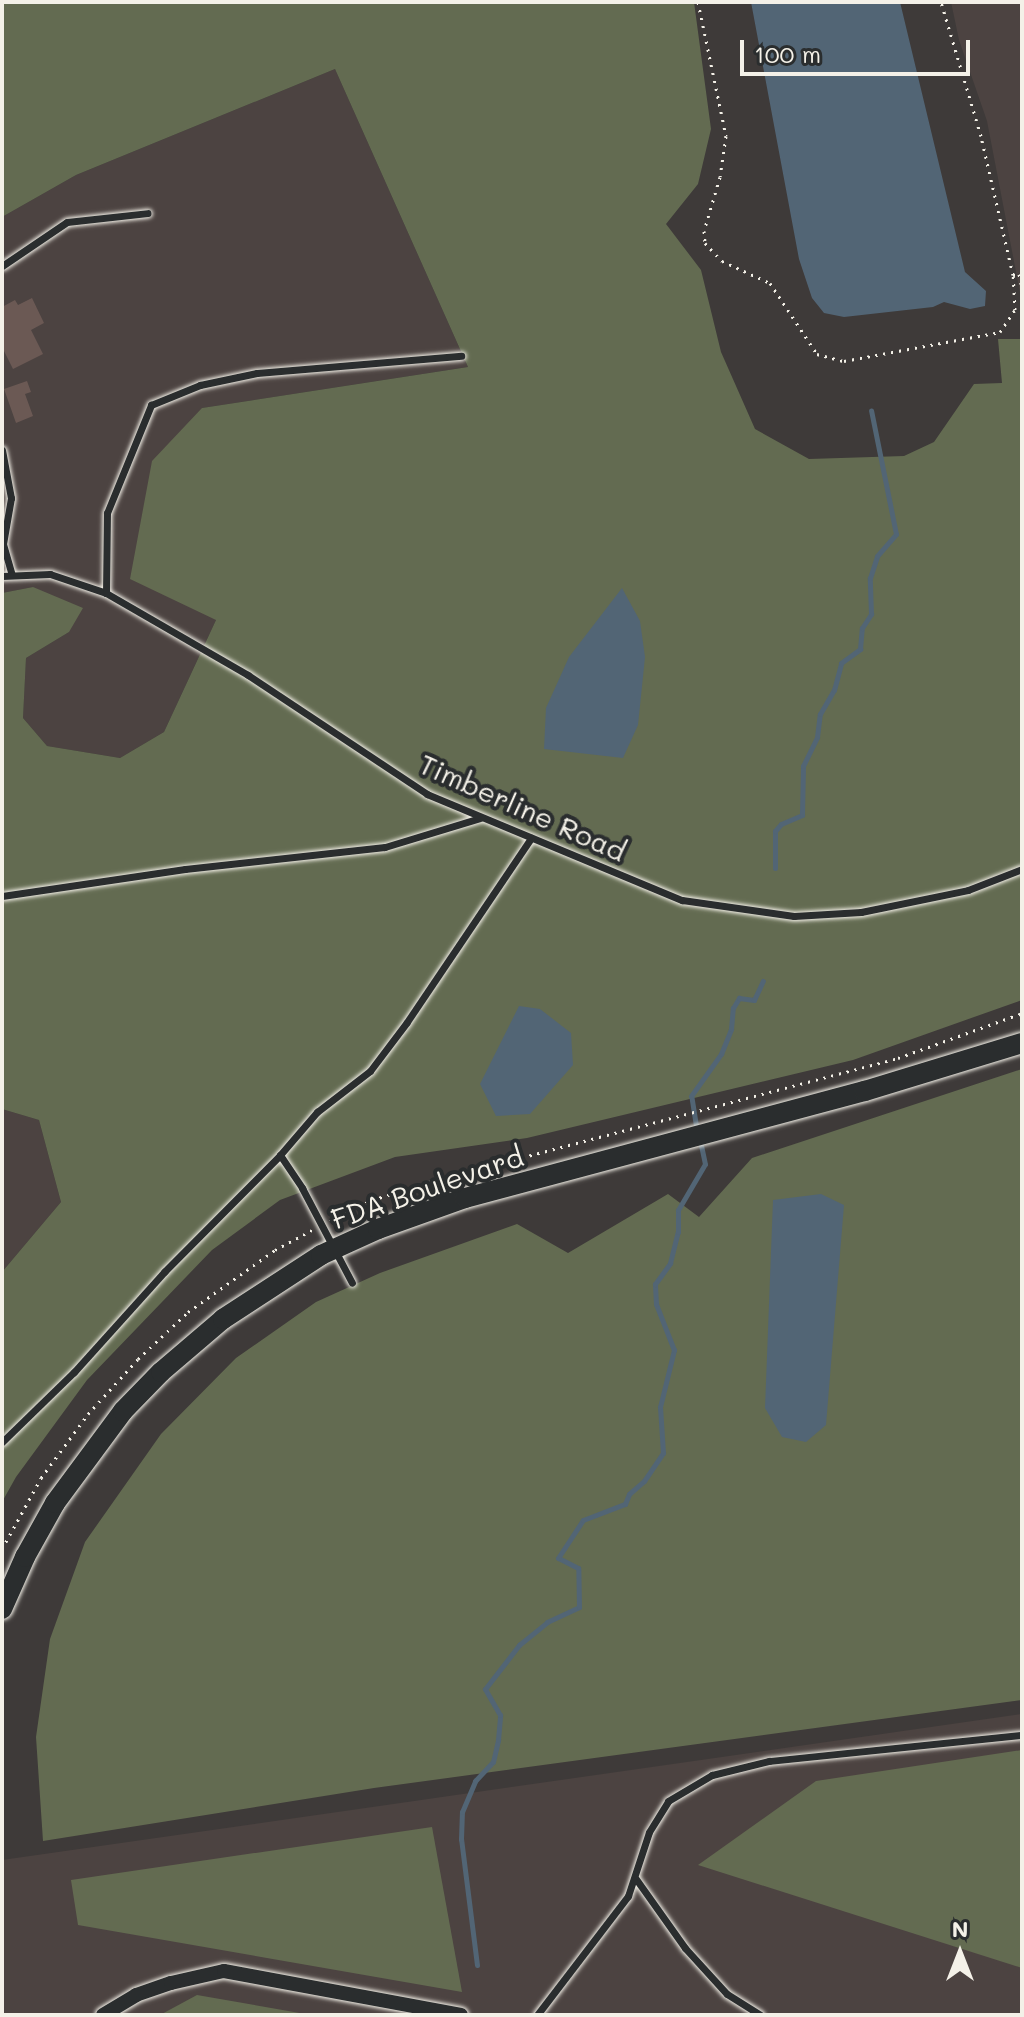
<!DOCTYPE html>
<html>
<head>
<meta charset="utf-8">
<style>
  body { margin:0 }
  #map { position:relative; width:1024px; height:2017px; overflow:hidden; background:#3e3a39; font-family:Mali,sans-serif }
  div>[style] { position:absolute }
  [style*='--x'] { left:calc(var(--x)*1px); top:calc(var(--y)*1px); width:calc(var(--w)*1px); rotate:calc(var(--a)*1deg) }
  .built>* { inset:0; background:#4c4341 }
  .green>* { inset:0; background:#636b51 }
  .water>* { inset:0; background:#526575 }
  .stream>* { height:5px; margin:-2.5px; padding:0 2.5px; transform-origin:2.5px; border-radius:2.5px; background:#526575 }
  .building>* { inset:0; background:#6b5954 }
  .path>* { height:3px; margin-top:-1.5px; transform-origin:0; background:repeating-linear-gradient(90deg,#f4f1e8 0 2px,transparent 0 8px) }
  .roads { filter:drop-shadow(0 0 2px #f4f1e8) drop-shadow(0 0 2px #f4f1e8) }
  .lane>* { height:7px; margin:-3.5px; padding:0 3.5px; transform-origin:3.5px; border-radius:3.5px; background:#2a2d2e }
  .street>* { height:14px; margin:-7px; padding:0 7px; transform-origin:7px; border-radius:7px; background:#2a2d2e }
  .secondary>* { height:20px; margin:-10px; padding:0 10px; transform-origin:10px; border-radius:10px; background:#2a2d2e }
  span { translate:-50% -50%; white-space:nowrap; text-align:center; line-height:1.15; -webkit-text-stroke:8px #2a2d2e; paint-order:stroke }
  .street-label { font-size:28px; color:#f4f1e8 }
  .frame { position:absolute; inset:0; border:4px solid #f4f1e8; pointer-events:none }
  .north { position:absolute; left:920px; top:1913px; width:80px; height:80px; -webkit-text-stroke:6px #2a2d2e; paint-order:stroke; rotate:0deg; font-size:22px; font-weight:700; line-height:32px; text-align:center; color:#f4f1e8 }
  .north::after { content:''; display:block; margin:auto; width:28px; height:36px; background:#f4f1e8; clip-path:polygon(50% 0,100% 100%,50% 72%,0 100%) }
  .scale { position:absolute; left:740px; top:40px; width:230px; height:36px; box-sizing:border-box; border:4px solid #f4f1e8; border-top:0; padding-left:10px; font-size:24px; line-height:28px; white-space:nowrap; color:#f4f1e8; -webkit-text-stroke:6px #2a2d2e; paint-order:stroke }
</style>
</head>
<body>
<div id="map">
  <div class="built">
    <i style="clip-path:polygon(951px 2px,1022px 2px,1022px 303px,987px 121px,959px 40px)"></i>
    <i style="clip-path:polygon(335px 69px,468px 367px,202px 408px,216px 620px,164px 732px,120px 758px,47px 746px,23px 718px,26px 658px,69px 632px,33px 587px,2px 593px,2px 217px,76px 175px)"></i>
    <i style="clip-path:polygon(2px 1109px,39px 1120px,61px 1202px,2px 1272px)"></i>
    <i style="clip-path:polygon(1022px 1714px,1022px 2015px,2px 2015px,2px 1860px)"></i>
  </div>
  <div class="green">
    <i style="clip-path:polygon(2px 2px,694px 2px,711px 129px,698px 184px,666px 224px,701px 270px,721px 352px,755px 429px,809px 459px,904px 456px,934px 442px,974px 384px,1002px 383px,998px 339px,1022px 339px,1022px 1000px,853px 1060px,527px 1138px,395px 1157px,280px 1200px,212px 1250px,87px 1380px,16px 1477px,2px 1502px,2px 1272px,61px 1202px,39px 1120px,2px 1109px,2px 593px,33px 587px,83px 608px,69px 632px,26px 658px,23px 718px,47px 746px,120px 758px,164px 732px,216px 620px,130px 579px,152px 461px,202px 408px,468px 367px,335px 69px,76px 175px,2px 217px)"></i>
    <i style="clip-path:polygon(1022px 1069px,1022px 1700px,374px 1788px,43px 1841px,36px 1737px,50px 1639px,85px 1542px,161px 1434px,236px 1358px,316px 1302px,380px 1273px,517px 1224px,568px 1253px,668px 1194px,699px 1217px,752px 1158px)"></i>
    <i style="clip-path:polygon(1022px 1750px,1022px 1968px,698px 1865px,816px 1781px)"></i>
    <i style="clip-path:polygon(432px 1827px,462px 1992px,78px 1925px,71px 1880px)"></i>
    <i style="clip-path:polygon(197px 1995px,311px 2015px,160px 2015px)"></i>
  </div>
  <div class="water">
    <i style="clip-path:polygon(751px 2px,900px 2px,965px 272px,986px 291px,985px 306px,970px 309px,944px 302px,933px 307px,844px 317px,824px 313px,812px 298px,799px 259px)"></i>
    <i style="clip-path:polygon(622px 588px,640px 621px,645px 657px,638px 725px,623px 758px,544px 749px,546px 708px,569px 657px)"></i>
    <i style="clip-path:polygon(519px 1006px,540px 1009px,571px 1033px,573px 1065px,530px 1114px,496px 1116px,480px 1084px)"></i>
    <i style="clip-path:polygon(821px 1194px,844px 1205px,826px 1425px,806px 1442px,782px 1437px,765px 1408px,773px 1200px)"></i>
  </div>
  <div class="stream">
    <i style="--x:775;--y:868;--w:37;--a:-90"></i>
    <i style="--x:775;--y:831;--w:9;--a:-49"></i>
    <i style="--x:781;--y:824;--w:23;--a:-23"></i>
    <i style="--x:802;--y:815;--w:49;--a:-88.8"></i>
    <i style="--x:803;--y:766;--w:32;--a:-64"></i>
    <i style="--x:817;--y:737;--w:23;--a:-83"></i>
    <i style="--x:820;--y:714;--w:28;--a:-60"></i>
    <i style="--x:834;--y:690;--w:28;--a:-75"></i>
    <i style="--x:841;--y:663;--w:24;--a:-36"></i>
    <i style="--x:860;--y:649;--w:21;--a:-85"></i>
    <i style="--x:862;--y:628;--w:17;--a:-57"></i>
    <i style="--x:871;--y:614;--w:36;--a:-92"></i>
    <i style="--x:870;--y:578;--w:23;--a:-72"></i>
    <i style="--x:877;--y:556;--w:29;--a:-49"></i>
    <i style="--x:896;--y:534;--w:126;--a:-101.4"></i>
    <i style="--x:697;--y:1132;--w:36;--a:-99"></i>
    <i style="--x:691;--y:1096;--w:52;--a:-54.5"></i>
    <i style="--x:721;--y:1054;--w:27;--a:-68"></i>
    <i style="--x:731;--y:1029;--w:21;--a:-85"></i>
    <i style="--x:733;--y:1008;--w:12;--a:-59"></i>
    <i style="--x:739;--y:998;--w:15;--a:8"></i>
    <i style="--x:754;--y:1000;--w:21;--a:-65"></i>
    <i style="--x:477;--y:1965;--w:127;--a:-97.2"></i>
    <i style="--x:461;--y:1839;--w:27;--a:-88"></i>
    <i style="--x:462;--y:1812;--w:34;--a:-67"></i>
    <i style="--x:475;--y:1781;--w:26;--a:-47"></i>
    <i style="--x:493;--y:1762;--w:23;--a:-77"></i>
    <i style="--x:498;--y:1740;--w:25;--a:-85"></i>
    <i style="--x:500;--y:1715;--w:30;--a:-120"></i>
    <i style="--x:485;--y:1689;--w:56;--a:-52.3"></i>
    <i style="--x:519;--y:1645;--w:36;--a:-39"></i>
    <i style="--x:547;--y:1622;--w:35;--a:-25"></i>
    <i style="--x:579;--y:1607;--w:39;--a:-91"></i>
    <i style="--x:578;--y:1568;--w:22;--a:-153"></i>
    <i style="--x:558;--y:1558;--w:45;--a:-56.7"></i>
    <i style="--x:583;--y:1520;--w:45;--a:-20.9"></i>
    <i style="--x:625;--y:1504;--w:11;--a:-68"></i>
    <i style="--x:629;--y:1494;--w:20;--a:-41"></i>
    <i style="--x:644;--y:1481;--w:34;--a:-56"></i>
    <i style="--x:663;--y:1453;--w:46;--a:-93.7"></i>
    <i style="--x:660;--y:1407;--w:59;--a:-76.2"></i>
    <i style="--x:674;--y:1350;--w:49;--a:-111.4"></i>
    <i style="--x:656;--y:1304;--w:20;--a:-93"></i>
    <i style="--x:655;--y:1284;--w:26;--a:-54"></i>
    <i style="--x:670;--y:1263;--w:32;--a:-76"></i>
    <i style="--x:678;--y:1232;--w:22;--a:-90"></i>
    <i style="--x:678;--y:1210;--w:53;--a:-59.6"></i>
    <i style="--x:705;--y:1164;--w:24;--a:-102"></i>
  </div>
  <div class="building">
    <i style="clip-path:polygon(32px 298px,44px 323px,31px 330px,43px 354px,13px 369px,2px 347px,2px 307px,15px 300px,18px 305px)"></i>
    <i style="clip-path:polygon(27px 381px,31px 392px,25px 394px,33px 416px,16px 423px,4px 389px)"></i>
  </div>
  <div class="path">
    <i style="--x:698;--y:2;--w:137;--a:78.2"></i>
    <i style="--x:726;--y:136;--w:41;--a:98.3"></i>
    <i style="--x:720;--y:177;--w:56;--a:106.5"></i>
    <i style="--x:704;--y:231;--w:12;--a:85"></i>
    <i style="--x:705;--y:243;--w:25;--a:47"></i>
    <i style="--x:722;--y:261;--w:53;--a:24.6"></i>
    <i style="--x:770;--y:283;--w:85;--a:56.5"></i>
    <i style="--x:817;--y:354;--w:28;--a:15"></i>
    <i style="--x:844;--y:361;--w:159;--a:-10.5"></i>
    <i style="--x:1000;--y:332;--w:27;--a:-56"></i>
    <i style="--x:1015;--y:310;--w:35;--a:-93"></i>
    <i style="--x:1013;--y:275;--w:143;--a:-103"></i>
    <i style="--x:981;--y:136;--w:140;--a:-106.6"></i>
    <i style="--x:1013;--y:275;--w:6;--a:-9"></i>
    <i style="--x:1019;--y:274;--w:14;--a:78"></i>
    <i style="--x:330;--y:1221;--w:47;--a:-26.6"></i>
    <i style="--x:372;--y:1200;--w:60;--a:-17.5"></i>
    <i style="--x:429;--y:1182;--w:485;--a:-14.8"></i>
    <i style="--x:898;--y:1058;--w:132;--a:-19.9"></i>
    <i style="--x:2;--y:1549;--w:81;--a:-61.2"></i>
    <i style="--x:41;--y:1478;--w:79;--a:-53.7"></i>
    <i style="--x:88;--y:1414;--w:74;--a:-47.7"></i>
    <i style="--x:138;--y:1359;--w:69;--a:-43.2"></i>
    <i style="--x:188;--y:1312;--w:107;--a:-35.5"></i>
    <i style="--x:275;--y:1250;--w:42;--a:-28.4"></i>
  </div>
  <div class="roads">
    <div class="lane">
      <i style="--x:2;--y:266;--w:78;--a:-34.1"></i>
      <i style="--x:67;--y:222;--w:81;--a:-6.3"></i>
      <i style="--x:2;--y:450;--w:49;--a:79.4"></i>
      <i style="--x:11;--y:498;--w:47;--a:99.9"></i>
      <i style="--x:3;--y:544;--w:32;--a:74"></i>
      <i style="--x:2;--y:576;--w:48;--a:-2.4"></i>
      <i style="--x:50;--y:574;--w:59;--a:18.7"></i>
      <i style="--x:106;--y:593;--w:164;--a:30"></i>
      <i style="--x:248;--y:675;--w:215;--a:33.6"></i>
      <i style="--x:427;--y:794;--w:276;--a:22.6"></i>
      <i style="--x:682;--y:900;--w:113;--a:8.1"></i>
      <i style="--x:794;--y:916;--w:67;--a:-3.4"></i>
      <i style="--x:861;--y:912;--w:109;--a:-11.6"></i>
      <i style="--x:968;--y:890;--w:58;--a:-21.3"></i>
      <i style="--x:106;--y:593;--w:80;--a:-89.3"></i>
      <i style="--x:107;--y:513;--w:117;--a:-67.8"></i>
      <i style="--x:151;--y:405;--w:53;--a:-22.2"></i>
      <i style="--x:200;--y:385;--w:58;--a:-11.9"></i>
      <i style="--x:257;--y:373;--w:205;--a:-4.8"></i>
      <i style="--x:2;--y:896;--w:185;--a:-8.4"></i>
      <i style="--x:185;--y:869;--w:201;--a:-6.3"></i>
      <i style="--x:385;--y:847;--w:99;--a:-17"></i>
      <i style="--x:280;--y:1155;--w:57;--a:-49.3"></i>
      <i style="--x:317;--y:1112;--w:67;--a:-37.7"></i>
      <i style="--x:370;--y:1071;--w:61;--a:-52.9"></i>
      <i style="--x:407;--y:1022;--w:222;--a:-56"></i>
      <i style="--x:2;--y:1442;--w:100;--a:-44.2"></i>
      <i style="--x:74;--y:1372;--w:135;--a:-48"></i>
      <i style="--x:164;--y:1272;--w:165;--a:-45.2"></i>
      <i style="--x:280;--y:1155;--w:40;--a:56"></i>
      <i style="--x:302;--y:1188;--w:107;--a:62.2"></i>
      <i style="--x:636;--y:1879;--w:85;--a:54.6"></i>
      <i style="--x:685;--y:1948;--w:62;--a:47.6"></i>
      <i style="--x:727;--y:1994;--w:39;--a:32"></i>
      <i style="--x:537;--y:2015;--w:150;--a:-52.6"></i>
      <i style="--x:628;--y:1896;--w:67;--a:-71.8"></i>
      <i style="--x:649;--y:1832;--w:36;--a:-58"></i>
      <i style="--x:668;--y:1801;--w:51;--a:-30.6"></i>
      <i style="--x:712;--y:1775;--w:59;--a:-13.8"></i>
      <i style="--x:769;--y:1761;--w:254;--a:-5.9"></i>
    </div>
    <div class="street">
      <i style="--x:103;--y:2015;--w:39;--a:-31"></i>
      <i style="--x:136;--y:1995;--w:37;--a:-19"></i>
      <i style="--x:171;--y:1983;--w:54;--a:-12.8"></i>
      <i style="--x:224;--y:1971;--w:241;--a:10.5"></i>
    </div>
    <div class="secondary">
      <i style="--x:2;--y:1609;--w:57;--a:-66.1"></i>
      <i style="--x:25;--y:1557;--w:62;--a:-60.9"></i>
      <i style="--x:55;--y:1503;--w:114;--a:-53.5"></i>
      <i style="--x:123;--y:1411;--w:54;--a:-45.7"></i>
      <i style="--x:161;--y:1372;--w:82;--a:-40.5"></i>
      <i style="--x:223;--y:1319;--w:117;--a:-33.1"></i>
      <i style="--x:321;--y:1255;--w:63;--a:-24.5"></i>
      <i style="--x:378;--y:1229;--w:92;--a:-19.6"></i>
      <i style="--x:465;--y:1198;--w:414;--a:-15"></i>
      <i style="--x:865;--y:1091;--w:164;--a:-17"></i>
    </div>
  </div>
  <div class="street-label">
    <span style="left:523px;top:807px;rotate:24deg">Timberline Road</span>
    <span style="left:427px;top:1187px;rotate:-19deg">FDA Boulevard</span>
  </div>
  <div class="frame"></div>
  <div class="north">N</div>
  <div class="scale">100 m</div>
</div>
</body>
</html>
